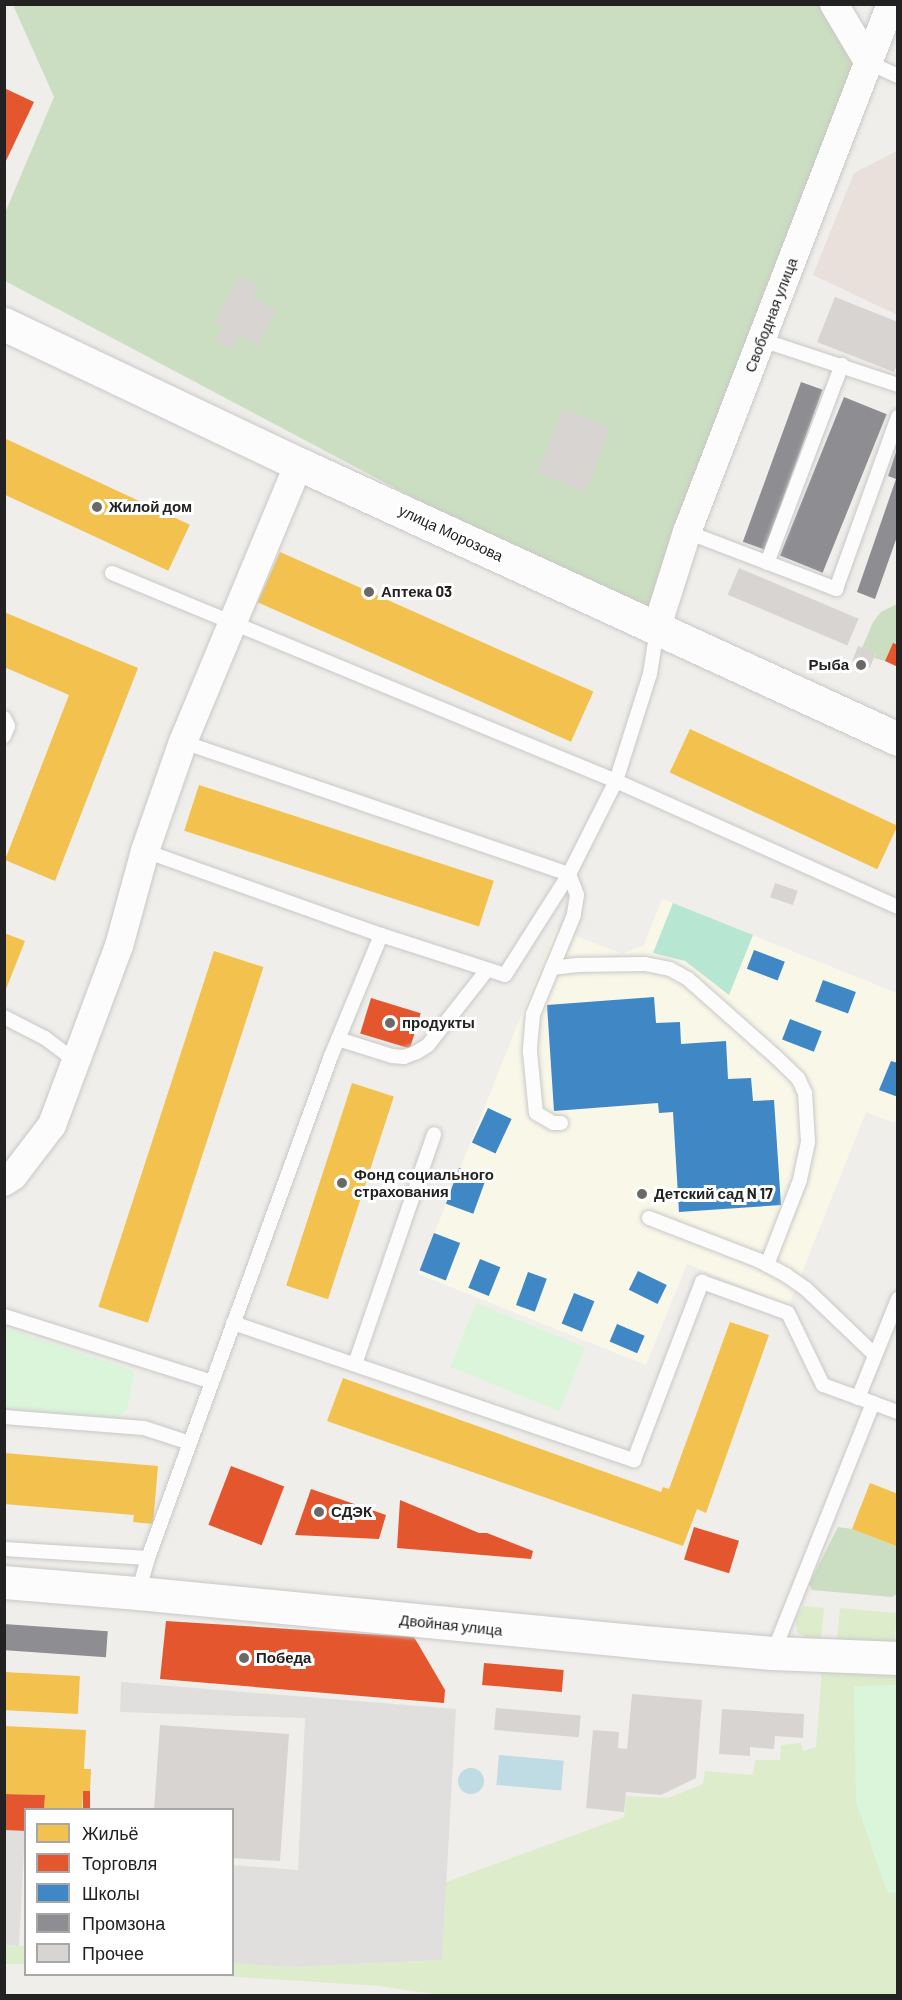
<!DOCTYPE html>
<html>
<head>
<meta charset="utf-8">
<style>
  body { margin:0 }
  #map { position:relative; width:902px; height:2000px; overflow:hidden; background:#f0eeeb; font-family:Barlow,sans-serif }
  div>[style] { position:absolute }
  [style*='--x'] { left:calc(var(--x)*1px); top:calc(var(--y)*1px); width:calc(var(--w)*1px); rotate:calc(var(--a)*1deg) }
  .education>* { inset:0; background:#f8f7e8 }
  .military>* { inset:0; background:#eae0db }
  .grass>* { inset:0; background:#ddeccb; transform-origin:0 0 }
  .forest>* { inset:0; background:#cbdec1 }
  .park>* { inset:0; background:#daf5da; transform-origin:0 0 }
  .pitch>* { inset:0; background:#b7e6d2 }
  .parking>* { inset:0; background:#e0dfde; transform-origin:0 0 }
  .water>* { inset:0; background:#bfdbe3; transform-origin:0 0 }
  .round { border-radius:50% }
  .homes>* { inset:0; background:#f2c14e; transform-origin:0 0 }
  .shops>* { inset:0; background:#e4572e; transform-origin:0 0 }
  .schools>* { inset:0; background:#3f88c5; transform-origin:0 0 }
  .industry>* { inset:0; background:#8d8d92; transform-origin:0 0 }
  .building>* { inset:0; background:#d7d4d2; transform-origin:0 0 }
  .roads { filter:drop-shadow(0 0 2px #c9c8c7) drop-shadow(0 0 2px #c9c8c7) }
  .service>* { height:14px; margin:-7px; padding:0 7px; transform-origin:7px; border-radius:7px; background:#fdfcfc }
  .minor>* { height:28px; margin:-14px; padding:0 14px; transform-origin:14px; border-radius:14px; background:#fdfcfc }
  .tertiary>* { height:33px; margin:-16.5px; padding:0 16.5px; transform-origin:16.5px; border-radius:16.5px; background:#fdfcfc }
  .dots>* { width:16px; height:16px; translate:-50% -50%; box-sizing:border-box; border:3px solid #fff; border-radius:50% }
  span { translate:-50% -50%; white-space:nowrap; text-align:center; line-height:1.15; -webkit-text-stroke:6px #fff; paint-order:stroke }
  .street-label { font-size:15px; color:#222 }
  .poi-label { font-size:15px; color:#222; font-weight:700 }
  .left { translate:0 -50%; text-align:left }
  .right { translate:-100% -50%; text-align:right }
  .frame { position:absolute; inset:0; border:6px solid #222; pointer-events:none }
  .legend { position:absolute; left:24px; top:1808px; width:210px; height:168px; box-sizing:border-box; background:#fff; border:2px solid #a7a7a7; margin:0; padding:8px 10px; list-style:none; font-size:18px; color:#222 }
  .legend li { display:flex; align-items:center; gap:12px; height:30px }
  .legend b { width:30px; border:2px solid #a7a7a7 }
</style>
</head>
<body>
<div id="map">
  <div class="education">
    <i style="clip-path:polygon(662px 899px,897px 993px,897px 1117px,895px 1123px,866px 1112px,789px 1305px,687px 1264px,646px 1365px,418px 1274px,556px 928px,622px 954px,644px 945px)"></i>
  </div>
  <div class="military">
    <i style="clip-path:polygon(897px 151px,897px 315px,813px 275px,854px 173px)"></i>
  </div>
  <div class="grass">
    <i style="clip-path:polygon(804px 1606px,824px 1608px,821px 1639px,807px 1638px,797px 1632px,796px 1618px)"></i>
    <i style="left:840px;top:1608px;width:57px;height:32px;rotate:5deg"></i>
    <i style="clip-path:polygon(822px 1668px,897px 1672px,897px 1995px,448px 1996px,379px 1986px,206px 1975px,232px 1974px,233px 1963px,289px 1967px,442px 1960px,446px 1882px,624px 1817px,626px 1796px,668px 1798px,703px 1784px,705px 1771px,753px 1775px,755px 1760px,780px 1760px,781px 1745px,801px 1743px,803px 1751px,816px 1747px)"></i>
    <i style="left:25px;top:1946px;width:18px;height:20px;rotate:90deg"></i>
  </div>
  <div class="forest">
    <i style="clip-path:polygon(13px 5px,834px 5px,869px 63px,657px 627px,5px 281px,5px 213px,54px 97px)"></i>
    <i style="clip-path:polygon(897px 604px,897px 645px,893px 644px,885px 661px,874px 658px,876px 653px,862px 648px,873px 622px,881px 612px)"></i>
    <i style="clip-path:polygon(838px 1527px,852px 1529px,897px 1547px,897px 1594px,892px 1597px,812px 1590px,809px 1584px)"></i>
  </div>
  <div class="park">
    <i style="left:476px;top:1303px;width:118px;height:69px;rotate:22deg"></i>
    <i style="clip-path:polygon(5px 1328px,135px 1371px,127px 1410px,117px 1418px,5px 1409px)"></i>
    <i style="clip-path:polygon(897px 1685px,898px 1685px,897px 1893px,887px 1892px,856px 1802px,854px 1686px)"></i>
  </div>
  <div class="pitch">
    <i style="clip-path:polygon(673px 903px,753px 935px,729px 995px,685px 961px,653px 953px)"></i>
  </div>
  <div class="parking">
    <i style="clip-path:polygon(121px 1682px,456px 1709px,442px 1960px,289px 1967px,233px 1963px,233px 1865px,298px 1870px,305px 1718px,120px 1712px)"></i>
    <i style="left:5px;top:1830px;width:20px;height:115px;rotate:3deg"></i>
  </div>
  <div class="water">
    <i style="left:499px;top:1755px;width:65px;height:30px;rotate:5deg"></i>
    <i class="round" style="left:458px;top:1768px;width:26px;height:26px"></i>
  </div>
  <div class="homes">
    <i style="left:4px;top:438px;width:205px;height:51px;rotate:25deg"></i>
    <i style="left:280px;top:552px;width:343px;height:55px;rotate:24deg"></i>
    <i style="clip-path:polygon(4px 612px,138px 668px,55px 881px,5px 860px,69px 695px,4px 667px)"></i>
    <i style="left:690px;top:729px;width:229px;height:48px;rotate:25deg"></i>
    <i style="left:199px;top:785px;width:310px;height:48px;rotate:18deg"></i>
    <i style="clip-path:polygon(4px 933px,25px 941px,6px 989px,4px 989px)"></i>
    <i style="left:214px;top:951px;width:52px;height:374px;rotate:18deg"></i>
    <i style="left:352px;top:1083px;width:44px;height:213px;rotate:18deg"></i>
    <i style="clip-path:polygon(730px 1322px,769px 1335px,706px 1513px,697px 1509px,683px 1546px,327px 1421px,343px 1378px,661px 1492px,663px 1487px,669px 1489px)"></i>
    <i style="clip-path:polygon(4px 1453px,158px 1466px,153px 1524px,133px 1522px,134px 1515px,4px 1504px)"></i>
    <i style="clip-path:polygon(870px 1483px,898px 1494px,898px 1547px,852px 1529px)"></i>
    <i style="left:4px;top:1672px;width:76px;height:38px;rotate:3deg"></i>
    <i style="clip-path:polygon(4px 1726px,86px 1730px,84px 1769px,91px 1769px,90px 1791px,83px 1791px,82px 1810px,44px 1810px,45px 1795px,4px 1794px)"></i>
  </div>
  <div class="shops">
    <i style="clip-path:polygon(4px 88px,34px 102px,4px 165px)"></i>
    <i style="clip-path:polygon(893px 643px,898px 645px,898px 667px,885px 661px)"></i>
    <i style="left:371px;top:998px;width:52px;height:37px;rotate:17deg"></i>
    <i style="left:231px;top:1466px;width:57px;height:63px;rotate:21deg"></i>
    <i style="clip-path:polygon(311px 1489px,386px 1515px,379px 1539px,295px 1535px)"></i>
    <i style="clip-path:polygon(400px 1500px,479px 1533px,487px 1533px,533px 1551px,531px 1559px,397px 1548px)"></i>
    <i style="left:694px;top:1527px;width:47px;height:34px;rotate:17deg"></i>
    <i style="clip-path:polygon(166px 1621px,414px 1637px,445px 1690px,444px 1703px,160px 1679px)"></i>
    <i style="left:484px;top:1663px;width:80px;height:22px;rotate:5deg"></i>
    <i style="left:83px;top:1791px;width:7px;height:19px"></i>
    <i style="clip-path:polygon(4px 1794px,45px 1795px,44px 1810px,26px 1810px,26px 1831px,4px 1830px)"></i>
  </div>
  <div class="schools">
    <i style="left:754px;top:950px;width:33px;height:20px;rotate:21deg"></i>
    <i style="left:823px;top:980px;width:35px;height:23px;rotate:20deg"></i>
    <i style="clip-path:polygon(654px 997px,656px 1023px,680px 1022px,681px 1044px,726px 1041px,728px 1079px,751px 1078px,753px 1101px,774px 1100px,781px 1205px,679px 1212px,673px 1112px,659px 1113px,658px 1103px,554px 1111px,547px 1005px)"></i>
    <i style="left:790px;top:1019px;width:34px;height:22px;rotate:21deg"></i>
    <i style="clip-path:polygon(891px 1061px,898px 1063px,898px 1097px,879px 1090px)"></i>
    <i style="left:488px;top:1108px;width:26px;height:38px;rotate:25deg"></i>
    <i style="left:459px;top:1168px;width:29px;height:38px;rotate:20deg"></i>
    <i style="left:434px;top:1233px;width:28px;height:40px;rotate:21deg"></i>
    <i style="left:480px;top:1259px;width:22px;height:31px;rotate:22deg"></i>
    <i style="left:638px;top:1271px;width:32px;height:21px;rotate:26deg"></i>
    <i style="left:528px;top:1272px;width:20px;height:35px;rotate:20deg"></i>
    <i style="left:574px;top:1293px;width:22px;height:33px;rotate:22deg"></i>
    <i style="left:617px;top:1324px;width:30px;height:19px;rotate:23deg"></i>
  </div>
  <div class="industry">
    <i style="left:801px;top:382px;width:23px;height:170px;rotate:20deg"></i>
    <i style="left:844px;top:397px;width:46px;height:171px;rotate:22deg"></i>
    <i style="clip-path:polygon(897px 449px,898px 534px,875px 599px,857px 592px,896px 479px,888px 476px)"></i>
    <i style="left:4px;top:1624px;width:104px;height:26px;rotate:4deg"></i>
  </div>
  <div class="building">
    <i style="clip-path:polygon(239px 276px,259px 287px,253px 297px,276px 310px,258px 345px,239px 335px,232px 349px,216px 340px,223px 326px,214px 322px)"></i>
    <i style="clip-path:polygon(835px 297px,898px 322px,898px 363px,894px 372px,817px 342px)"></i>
    <i style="left:563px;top:409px;width:51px;height:69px;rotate:22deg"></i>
    <i style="left:739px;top:568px;width:130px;height:29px;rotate:23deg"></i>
    <i style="left:858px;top:646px;width:19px;height:16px;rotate:21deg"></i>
    <i style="left:775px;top:883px;width:24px;height:15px;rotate:19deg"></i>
    <i style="clip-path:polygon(632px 1694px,702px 1700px,696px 1778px,661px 1795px,626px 1792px,624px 1812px,586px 1808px,593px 1730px,619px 1732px,618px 1748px,627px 1749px)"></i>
    <i style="left:496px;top:1708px;width:85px;height:22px;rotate:5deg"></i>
    <i style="clip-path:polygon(722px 1709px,804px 1714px,803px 1738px,775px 1736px,774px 1749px,750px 1747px,750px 1756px,719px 1754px)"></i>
    <i style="clip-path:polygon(160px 1725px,289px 1734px,280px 1861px,232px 1858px,232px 1810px,154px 1810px)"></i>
  </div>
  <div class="roads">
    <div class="service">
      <i style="--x:869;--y:63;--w:32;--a:24"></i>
      <i style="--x:762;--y:340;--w:143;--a:18.3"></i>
      <i style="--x:687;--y:532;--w:160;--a:20.9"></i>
      <i style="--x:836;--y:589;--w:183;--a:-70.2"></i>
      <i style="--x:767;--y:563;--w:212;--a:-69.3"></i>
      <i style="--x:112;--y:573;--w:545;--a:22.43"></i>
      <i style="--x:616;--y:781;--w:309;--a:24.1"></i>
      <i style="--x:4;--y:718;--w:9;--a:63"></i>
      <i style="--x:8;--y:726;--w:11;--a:112"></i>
      <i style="--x:183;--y:742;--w:408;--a:18.9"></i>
      <i style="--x:569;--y:874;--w:22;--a:69"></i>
      <i style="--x:577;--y:895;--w:20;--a:99"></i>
      <i style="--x:574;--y:915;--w:57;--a:112.5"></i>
      <i style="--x:552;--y:968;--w:25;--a:-7"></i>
      <i style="--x:577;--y:965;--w:68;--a:-0.8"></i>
      <i style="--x:645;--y:964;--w:25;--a:11"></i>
      <i style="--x:670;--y:969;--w:21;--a:29"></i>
      <i style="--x:688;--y:979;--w:118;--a:41.6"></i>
      <i style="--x:776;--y:1057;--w:30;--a:44"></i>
      <i style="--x:798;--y:1078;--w:17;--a:65"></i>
      <i style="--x:805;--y:1093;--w:49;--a:86.5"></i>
      <i style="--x:808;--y:1142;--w:39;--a:102"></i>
      <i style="--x:800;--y:1180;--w:91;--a:111.2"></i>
      <i style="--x:145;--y:851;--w:251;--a:19.6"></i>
      <i style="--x:381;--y:935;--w:130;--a:17.9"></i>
      <i style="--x:505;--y:975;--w:120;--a:-57.6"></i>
      <i style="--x:569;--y:874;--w:104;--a:-63.2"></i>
      <i style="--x:616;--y:781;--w:112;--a:-72.4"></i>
      <i style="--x:650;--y:674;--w:46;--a:-81.2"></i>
      <i style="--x:552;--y:968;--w:50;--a:112.4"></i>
      <i style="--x:533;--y:1014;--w:38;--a:95"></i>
      <i style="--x:530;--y:1052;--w:61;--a:84.4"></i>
      <i style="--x:536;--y:1113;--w:20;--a:30"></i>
      <i style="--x:553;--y:1123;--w:8;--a:0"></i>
      <i style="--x:4;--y:1017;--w:46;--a:27.1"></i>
      <i style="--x:45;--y:1038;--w:39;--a:37"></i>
      <i style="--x:338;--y:1039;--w:57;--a:17.5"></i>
      <i style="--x:392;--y:1056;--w:12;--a:5"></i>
      <i style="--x:404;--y:1057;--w:14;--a:-21"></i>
      <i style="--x:417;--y:1052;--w:13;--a:-32"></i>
      <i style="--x:428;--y:1045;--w:95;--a:-51.8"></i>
      <i style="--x:649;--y:1218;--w:117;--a:21.1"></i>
      <i style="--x:758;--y:1260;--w:32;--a:28"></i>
      <i style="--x:786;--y:1275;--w:24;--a:35"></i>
      <i style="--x:806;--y:1289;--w:95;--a:43.7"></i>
      <i style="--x:4;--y:1316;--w:218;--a:17.6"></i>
      <i style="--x:233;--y:1323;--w:424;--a:18.9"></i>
      <i style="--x:634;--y:1460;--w:191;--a:-69.1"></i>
      <i style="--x:702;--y:1282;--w:91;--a:19.8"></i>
      <i style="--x:788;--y:1313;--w:80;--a:64.1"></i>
      <i style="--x:823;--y:1385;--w:53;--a:19.8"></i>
      <i style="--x:873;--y:1403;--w:269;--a:111.8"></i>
      <i style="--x:355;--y:1364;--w:243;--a:-71"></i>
      <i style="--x:858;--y:1398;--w:107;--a:-68"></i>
      <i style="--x:873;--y:1403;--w:27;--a:20"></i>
      <i style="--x:4;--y:1417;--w:140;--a:4.5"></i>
      <i style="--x:144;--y:1428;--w:48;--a:18.1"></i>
      <i style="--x:4;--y:1549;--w:144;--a:3.6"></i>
      <i style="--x:138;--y:1593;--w:36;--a:-74"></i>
      <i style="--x:148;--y:1558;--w:534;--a:-69.97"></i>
      <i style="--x:331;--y:1056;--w:131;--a:-67.5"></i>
    </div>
    <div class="minor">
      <i style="--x:834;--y:4;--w:69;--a:59.3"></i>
      <i style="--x:657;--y:627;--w:100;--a:-72.5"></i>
      <i style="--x:687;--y:532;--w:566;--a:-68.88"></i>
      <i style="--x:4;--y:1182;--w:11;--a:-34"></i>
      <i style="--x:13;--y:1176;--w:64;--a:-52.6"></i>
      <i style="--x:52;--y:1125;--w:191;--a:-69.5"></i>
      <i style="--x:119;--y:946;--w:98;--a:-74.7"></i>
      <i style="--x:145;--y:851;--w:115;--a:-70.8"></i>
      <i style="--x:183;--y:742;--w:301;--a:-67.4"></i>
    </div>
    <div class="tertiary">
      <i style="--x:4;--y:324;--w:327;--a:25.4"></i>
      <i style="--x:299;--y:464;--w:659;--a:24.66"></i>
      <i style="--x:4;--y:1582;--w:134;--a:4.7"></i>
      <i style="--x:138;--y:1593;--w:518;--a:5.53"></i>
      <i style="--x:654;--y:1643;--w:119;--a:4.8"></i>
      <i style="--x:773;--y:1653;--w:125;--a:2.3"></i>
    </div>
  </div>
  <div class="dots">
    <i style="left:97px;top:507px;background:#6a6968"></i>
    <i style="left:369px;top:592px;background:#6a6968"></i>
    <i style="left:861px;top:665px;background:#6a6968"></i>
    <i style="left:390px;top:1023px;background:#6a6968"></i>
    <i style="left:342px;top:1183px;background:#6a6968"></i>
    <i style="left:642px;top:1194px;background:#6a6968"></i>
    <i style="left:319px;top:1512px;background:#6a6968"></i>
    <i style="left:244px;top:1658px;background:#6a6968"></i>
  </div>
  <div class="street-label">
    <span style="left:771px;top:315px;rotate:-69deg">Свободная улица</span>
    <span style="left:451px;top:533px;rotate:25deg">улица Морозова</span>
    <span style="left:451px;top:1625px;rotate:6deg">Двойная улица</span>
  </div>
  <div class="poi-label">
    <span class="left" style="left:109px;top:507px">Жилой дом</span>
    <span class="left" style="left:381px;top:592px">Аптека 03</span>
    <span class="right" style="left:849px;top:665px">Рыба</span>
    <span class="left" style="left:402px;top:1023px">продукты</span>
    <span class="left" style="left:354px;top:1183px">Фонд социального<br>страхования</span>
    <span class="left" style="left:654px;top:1194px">Детский сад N 17</span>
    <span class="left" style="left:331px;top:1512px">СДЭК</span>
    <span class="left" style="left:256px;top:1658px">Победа</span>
  </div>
  <div class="frame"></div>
  <ul class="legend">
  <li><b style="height:16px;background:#f2c14e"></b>Жильё</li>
  <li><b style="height:16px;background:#e4572e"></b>Торговля</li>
  <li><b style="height:16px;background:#3f88c5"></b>Школы</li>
  <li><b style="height:16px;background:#8d8d92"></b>Промзона</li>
  <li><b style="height:16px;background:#d7d4d2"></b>Прочее</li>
  </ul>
</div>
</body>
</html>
